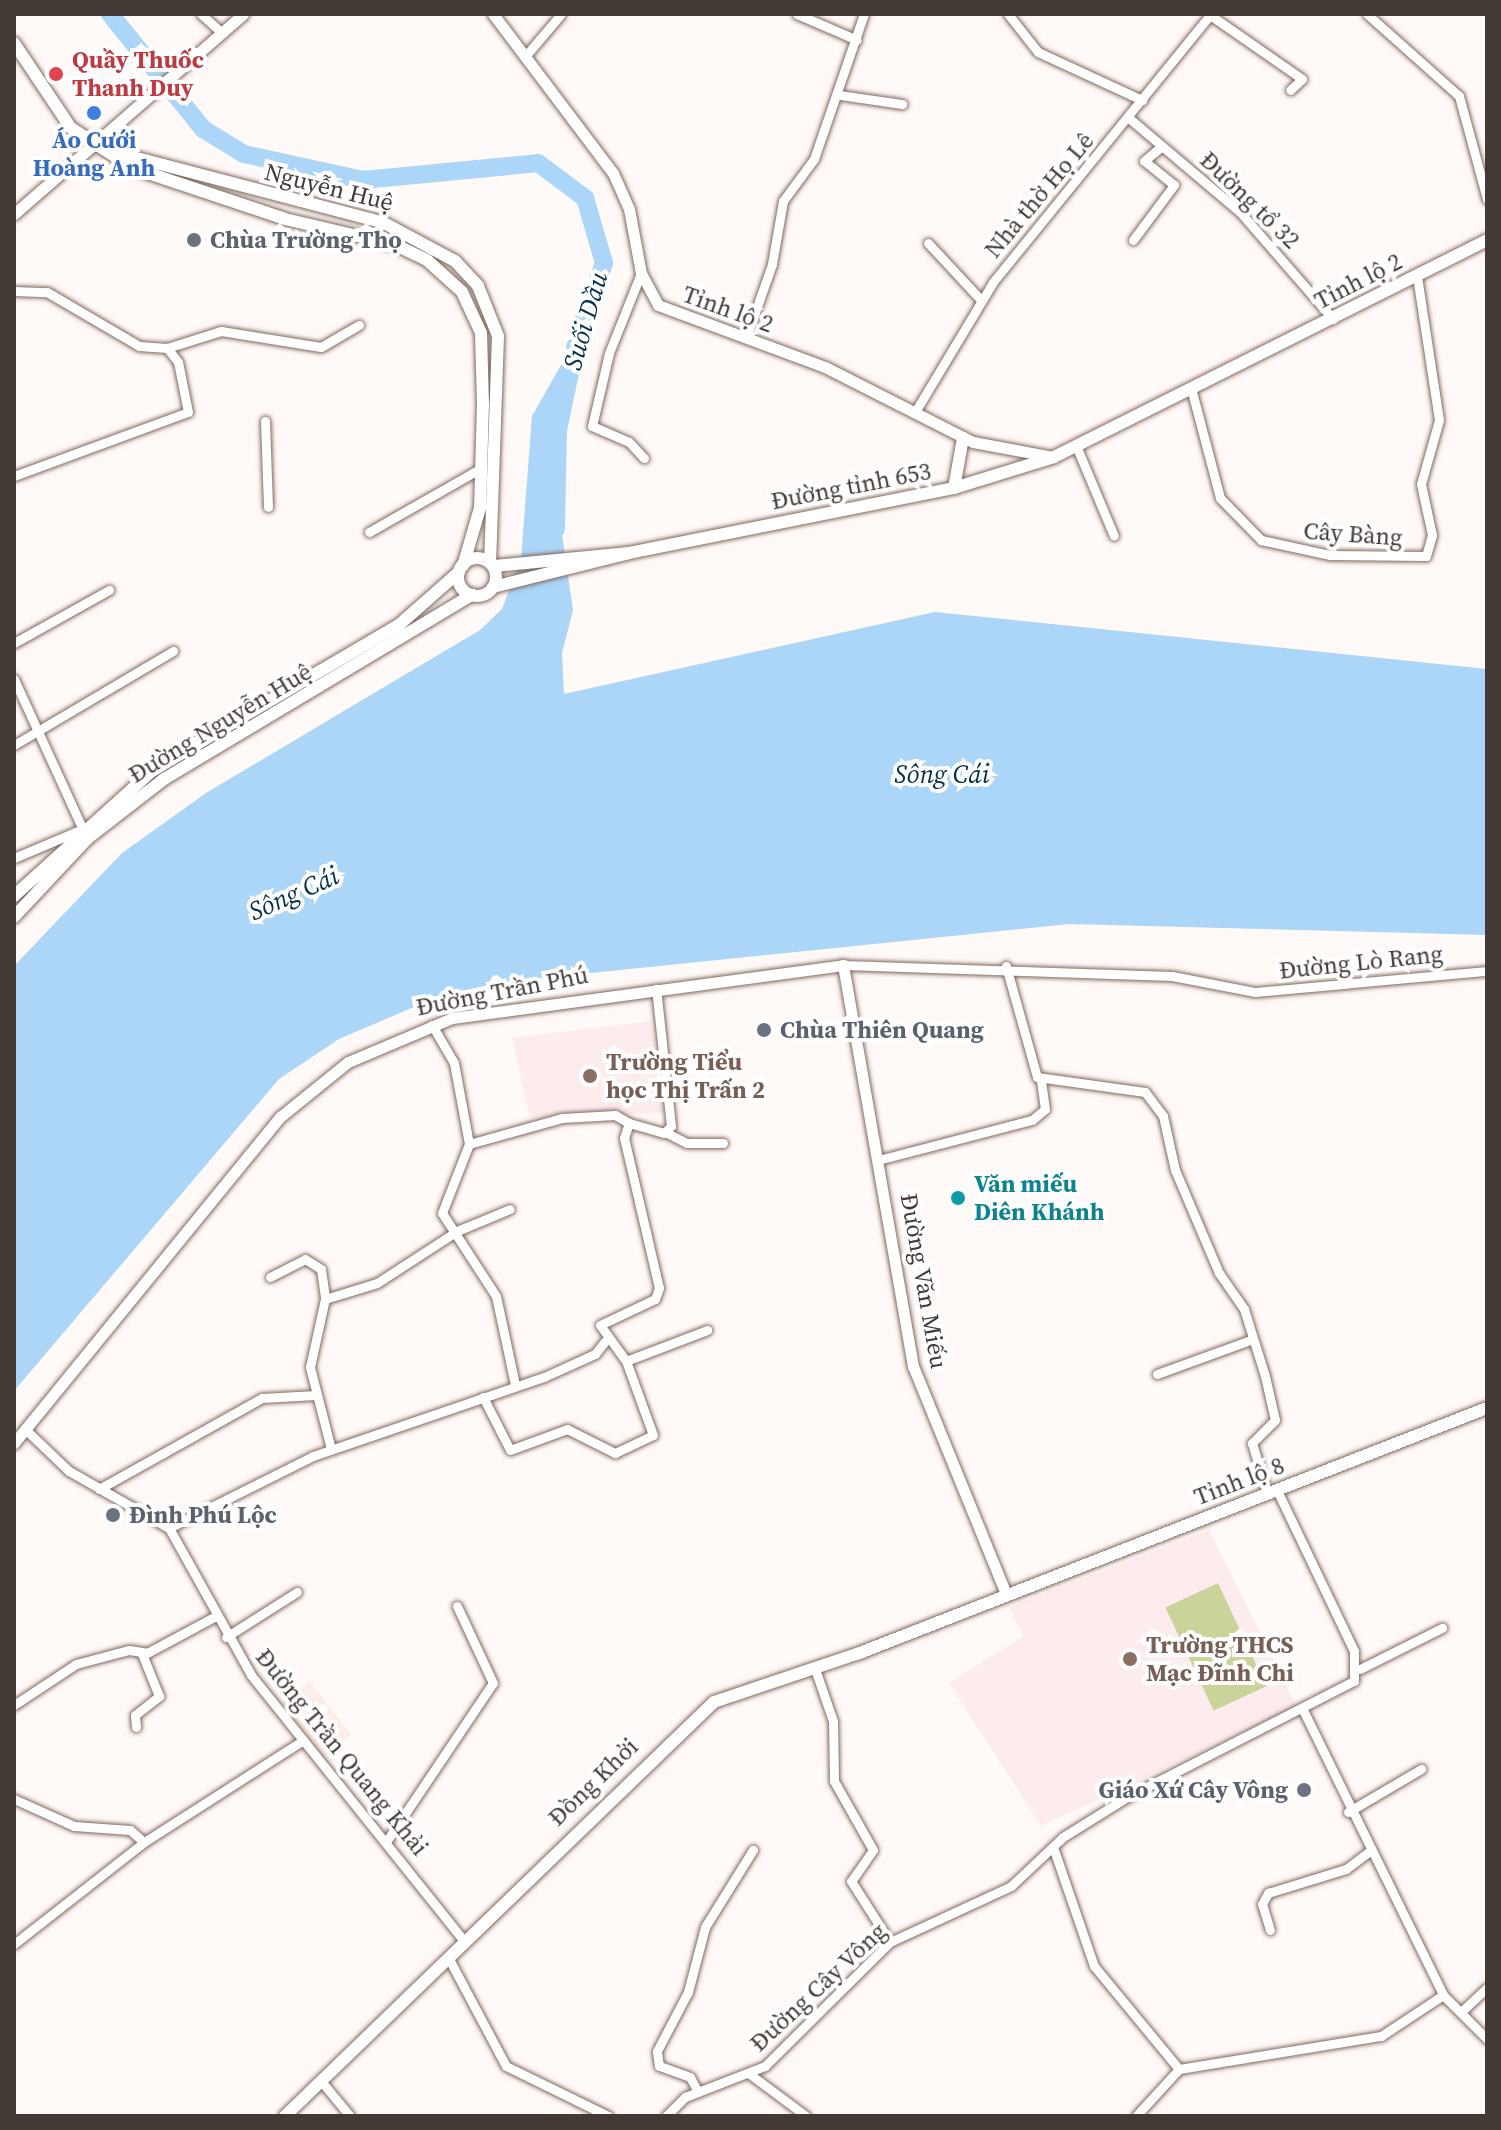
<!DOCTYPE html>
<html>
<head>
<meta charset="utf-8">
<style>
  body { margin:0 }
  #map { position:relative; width:1501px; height:2130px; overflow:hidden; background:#fff9f7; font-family:"Source Serif 4",serif }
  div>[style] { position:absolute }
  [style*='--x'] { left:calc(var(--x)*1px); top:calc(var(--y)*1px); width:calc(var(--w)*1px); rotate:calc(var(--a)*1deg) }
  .built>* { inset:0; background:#fceee7; transform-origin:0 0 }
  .education>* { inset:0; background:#fdeced }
  .green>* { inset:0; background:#c9d39a; transform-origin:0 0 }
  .water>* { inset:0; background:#abd6f7 }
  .river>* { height:18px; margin:-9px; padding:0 9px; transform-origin:9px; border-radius:9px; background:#abd6f7 }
  .roads { filter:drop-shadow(0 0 2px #80695d) drop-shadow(0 0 2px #80695d) }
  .minor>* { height:9px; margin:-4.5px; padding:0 4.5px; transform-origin:4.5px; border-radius:4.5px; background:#fff }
  .tertiary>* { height:11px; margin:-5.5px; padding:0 5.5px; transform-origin:5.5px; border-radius:5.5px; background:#fff }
  .secondary>* { height:12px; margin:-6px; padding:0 6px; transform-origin:6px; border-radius:6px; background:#fff }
  .secondary>.ring { margin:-6px; padding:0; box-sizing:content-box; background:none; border:12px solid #fff; border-radius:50% }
  .dots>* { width:22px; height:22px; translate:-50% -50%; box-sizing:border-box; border:4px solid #fff; border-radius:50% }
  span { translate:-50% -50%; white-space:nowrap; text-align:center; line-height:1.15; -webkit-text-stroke:8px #fff; paint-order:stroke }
  .health-label { font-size:24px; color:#be3a42; font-weight:700 }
  .left { translate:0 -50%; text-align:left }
  .shop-label { font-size:24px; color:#366cbe; font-weight:700 }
  .street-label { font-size:24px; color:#443a35 }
  .worship-label { font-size:24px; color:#5b616d; font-weight:700 }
  .right { translate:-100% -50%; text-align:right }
  .education-label { font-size:24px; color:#785e54; font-weight:700 }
  .culture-label { font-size:24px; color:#0d838f; font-weight:700 }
  .water-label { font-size:26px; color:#05314c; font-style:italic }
  .frame { position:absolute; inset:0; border:16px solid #443a35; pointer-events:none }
</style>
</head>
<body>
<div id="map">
  <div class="built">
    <i style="left:309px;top:1681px;width:68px;height:35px;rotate:52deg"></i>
  </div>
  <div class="education">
    <i style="clip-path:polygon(651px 1021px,664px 1113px,530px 1118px,512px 1038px)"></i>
    <i style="clip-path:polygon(1209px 1530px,1297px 1707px,1041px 1826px,949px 1683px,1024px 1636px,1009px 1607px)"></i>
  </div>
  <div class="green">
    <i style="left:1218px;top:1583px;width:114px;height:58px;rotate:65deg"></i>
  </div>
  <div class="water">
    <i style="clip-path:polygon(578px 335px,548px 492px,558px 507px,573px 610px,562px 653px,564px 694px,935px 612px,1487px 669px,1487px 935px,1069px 924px,504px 982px,442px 995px,339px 1039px,279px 1079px,14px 1391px,14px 966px,122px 853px,206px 793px,480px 630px,502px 609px,521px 559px,532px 416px)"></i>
  </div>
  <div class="river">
    <i style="--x:110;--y:14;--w:148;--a:51"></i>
    <i style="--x:203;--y:129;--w:48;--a:31.4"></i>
    <i style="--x:244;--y:154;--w:122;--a:12.3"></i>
    <i style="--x:363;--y:180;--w:176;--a:-5.5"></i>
    <i style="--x:538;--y:163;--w:59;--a:36.7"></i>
    <i style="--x:585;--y:198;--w:68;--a:73.7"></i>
    <i style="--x:604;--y:263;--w:77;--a:109.9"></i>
    <i style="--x:578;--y:335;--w:97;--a:101.9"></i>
    <i style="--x:558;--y:430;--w:99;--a:91.2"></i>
  </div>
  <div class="roads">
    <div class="minor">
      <i style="--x:201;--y:14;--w:25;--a:42"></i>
      <i style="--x:797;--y:14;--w:65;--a:23.4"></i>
      <i style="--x:1008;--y:14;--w:48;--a:51.7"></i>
      <i style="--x:1038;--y:52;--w:115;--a:24.8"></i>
      <i style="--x:1367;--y:14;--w:123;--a:41.7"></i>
      <i style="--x:1459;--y:96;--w:107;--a:74.8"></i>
      <i style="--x:1210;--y:15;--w:112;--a:34.8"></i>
      <i style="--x:1302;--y:79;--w:16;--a:137"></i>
      <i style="--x:528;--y:53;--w:51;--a:-49.8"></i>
      <i style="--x:840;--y:95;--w:63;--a:8.3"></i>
      <i style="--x:1130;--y:119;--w:144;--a:40.2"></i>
      <i style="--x:1240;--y:212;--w:142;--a:49"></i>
      <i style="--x:1133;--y:240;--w:69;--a:-53.3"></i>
      <i style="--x:1174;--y:185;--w:38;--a:-141"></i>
      <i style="--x:1144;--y:161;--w:23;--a:-40"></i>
      <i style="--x:928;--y:243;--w:78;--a:47.1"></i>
      <i style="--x:641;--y:273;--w:86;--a:111.8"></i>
      <i style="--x:609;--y:353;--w:75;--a:103.1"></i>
      <i style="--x:592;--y:426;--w:40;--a:23.4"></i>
      <i style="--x:629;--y:442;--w:22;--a:47"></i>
      <i style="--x:14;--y:291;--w:33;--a:2"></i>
      <i style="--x:47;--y:292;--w:107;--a:30.4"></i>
      <i style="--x:139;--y:346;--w:28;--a:4"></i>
      <i style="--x:167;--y:348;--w:57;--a:-17.5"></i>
      <i style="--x:221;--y:331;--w:101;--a:9.1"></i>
      <i style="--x:321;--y:347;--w:44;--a:-30.1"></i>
      <i style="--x:746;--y:338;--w:78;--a:-70.6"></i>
      <i style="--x:772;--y:264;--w:64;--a:-80.1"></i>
      <i style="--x:783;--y:201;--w:52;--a:-53.6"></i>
      <i style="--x:814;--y:159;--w:153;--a:-71"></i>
      <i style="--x:1191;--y:388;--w:114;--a:75.2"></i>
      <i style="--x:1220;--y:498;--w:59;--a:45.7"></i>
      <i style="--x:1261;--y:540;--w:71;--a:12.3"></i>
      <i style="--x:1330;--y:555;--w:96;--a:0.6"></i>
      <i style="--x:1426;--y:556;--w:22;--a:-74"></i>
      <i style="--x:1432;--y:535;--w:52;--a:-102.2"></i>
      <i style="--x:1421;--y:484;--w:66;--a:-74.3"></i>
      <i style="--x:1439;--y:420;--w:146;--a:-98.7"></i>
      <i style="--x:915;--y:412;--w:152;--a:-59"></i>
      <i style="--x:993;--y:282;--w:345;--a:-50.9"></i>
      <i style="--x:265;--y:421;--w:86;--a:88"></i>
      <i style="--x:1077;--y:448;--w:95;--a:67.2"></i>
      <i style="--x:14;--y:476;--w:185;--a:-20.2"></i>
      <i style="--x:188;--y:412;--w:51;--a:-101.3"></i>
      <i style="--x:178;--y:362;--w:18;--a:-128"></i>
      <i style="--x:369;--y:532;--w:129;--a:-29.7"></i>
      <i style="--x:14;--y:643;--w:109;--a:-29.2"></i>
      <i style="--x:14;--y:679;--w:173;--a:65.4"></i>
      <i style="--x:14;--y:745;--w:185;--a:-30.6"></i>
      <i style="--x:14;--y:858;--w:72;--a:-23"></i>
      <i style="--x:843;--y:965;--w:329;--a:1.9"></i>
      <i style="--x:1172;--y:976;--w:85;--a:10.9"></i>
      <i style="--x:1255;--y:992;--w:233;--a:-5.2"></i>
      <i style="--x:1006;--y:966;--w:115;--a:74.4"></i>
      <i style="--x:1037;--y:1077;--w:109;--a:7.9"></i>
      <i style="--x:1145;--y:1092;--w:30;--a:53"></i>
      <i style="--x:1163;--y:1116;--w:55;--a:77.5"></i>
      <i style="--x:1175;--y:1170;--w:112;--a:66.9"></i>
      <i style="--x:1219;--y:1273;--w:44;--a:55.2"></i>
      <i style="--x:1244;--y:1309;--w:70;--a:72.6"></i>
      <i style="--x:1265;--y:1376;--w:45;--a:77.2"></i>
      <i style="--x:1275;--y:1420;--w:33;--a:135"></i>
      <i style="--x:1252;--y:1443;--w:52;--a:73.3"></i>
      <i style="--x:432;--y:1025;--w:44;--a:59.9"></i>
      <i style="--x:454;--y:1063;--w:82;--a:79.5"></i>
      <i style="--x:469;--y:1144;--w:74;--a:111.4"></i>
      <i style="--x:442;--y:1213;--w:99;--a:57"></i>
      <i style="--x:496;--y:1296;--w:91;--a:77.9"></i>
      <i style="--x:667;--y:1133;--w:22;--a:27"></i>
      <i style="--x:687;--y:1143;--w:36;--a:0"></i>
      <i style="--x:469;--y:1144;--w:97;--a:-15.6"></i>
      <i style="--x:562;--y:1118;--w:53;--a:-3.2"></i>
      <i style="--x:615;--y:1115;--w:16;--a:30"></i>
      <i style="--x:882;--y:1159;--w:155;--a:-14.6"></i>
      <i style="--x:1032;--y:1120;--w:17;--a:-40"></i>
      <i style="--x:1045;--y:1109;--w:30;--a:-98"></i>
      <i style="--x:270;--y:1277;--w:39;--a:-27"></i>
      <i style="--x:305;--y:1259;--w:19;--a:32"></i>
      <i style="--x:321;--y:1269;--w:30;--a:82"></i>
      <i style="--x:626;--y:1361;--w:87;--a:-20.9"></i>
      <i style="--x:1157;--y:1374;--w:102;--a:-20"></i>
      <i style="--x:483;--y:1397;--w:59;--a:63"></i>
      <i style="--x:510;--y:1450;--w:61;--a:-20.2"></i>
      <i style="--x:567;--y:1429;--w:54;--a:26.6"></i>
      <i style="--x:615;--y:1453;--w:42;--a:-25.3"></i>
      <i style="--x:653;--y:1435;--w:79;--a:-110"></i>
      <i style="--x:626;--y:1361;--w:44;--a:-125.8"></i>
      <i style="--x:600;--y:1325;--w:61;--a:-25.3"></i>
      <i style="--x:655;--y:1299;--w:12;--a:-70"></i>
      <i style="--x:659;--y:1288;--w:154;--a:-103.1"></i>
      <i style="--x:624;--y:1138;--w:16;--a:-72"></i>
      <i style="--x:629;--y:1123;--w:36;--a:16"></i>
      <i style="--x:664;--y:1133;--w:10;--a:-45"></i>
      <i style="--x:671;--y:1126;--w:138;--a:-96.2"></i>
      <i style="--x:25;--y:1429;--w:61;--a:43.7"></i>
      <i style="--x:69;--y:1471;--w:115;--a:29.7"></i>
      <i style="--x:169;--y:1528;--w:168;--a:60.8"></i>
      <i style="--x:251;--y:1675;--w:339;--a:51.3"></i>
      <i style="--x:331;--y:1449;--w:85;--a:-104.4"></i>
      <i style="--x:310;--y:1367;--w:70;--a:-77.6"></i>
      <i style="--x:325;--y:1299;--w:54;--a:-17.1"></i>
      <i style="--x:377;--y:1283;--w:95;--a:-33"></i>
      <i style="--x:457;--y:1231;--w:57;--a:-22.5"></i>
      <i style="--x:99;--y:1489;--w:187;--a:-29.2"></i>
      <i style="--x:262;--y:1398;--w:54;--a:-3.2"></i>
      <i style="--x:169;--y:1528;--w:161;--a:-26.6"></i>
      <i style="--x:313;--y:1456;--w:244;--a:-18.9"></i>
      <i style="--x:544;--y:1377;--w:56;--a:-24.3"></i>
      <i style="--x:595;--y:1354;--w:16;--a:-52"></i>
      <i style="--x:226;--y:1637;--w:84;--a:-32.4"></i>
      <i style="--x:815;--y:1669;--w:55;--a:70.9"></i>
      <i style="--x:833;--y:1721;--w:60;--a:89"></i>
      <i style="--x:834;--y:1781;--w:79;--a:60.5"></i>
      <i style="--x:873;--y:1850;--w:38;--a:125"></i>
      <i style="--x:851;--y:1881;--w:72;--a:57.4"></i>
      <i style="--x:1360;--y:1669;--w:92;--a:-26.6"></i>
      <i style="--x:14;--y:1705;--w:74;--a:-33.5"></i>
      <i style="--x:76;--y:1664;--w:55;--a:-14.8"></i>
      <i style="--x:129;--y:1650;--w:18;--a:9"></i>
      <i style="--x:147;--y:1653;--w:76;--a:-28.2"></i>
      <i style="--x:1304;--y:1712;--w:315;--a:63.8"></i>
      <i style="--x:1443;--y:1995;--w:62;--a:45"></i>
      <i style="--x:136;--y:1727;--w:12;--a:-95"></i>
      <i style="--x:135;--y:1715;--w:31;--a:-38"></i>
      <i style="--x:159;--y:1696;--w:45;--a:-112"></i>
      <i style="--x:14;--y:1799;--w:66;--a:24.2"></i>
      <i style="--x:74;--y:1826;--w:56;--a:4.1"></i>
      <i style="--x:130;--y:1830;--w:18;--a:41"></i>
      <i style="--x:1348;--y:1812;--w:85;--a:-30.5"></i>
      <i style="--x:388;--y:1839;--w:188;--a:-56.1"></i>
      <i style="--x:493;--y:1683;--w:85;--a:-115.1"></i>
      <i style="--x:1053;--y:1847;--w:126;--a:71"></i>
      <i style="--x:1094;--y:1966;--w:134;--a:50.5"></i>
      <i style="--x:1270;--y:1930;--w:27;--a:-107"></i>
      <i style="--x:1262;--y:1904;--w:13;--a:-61"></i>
      <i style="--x:1268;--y:1893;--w:82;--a:-17.1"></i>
      <i style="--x:1346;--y:1869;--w:30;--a:-37"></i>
      <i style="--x:14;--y:1944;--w:165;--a:-38.1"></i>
      <i style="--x:144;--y:1842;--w:188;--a:-32.6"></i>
      <i style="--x:448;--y:1957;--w:123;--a:62"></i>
      <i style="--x:506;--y:2066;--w:114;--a:26.1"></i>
      <i style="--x:1462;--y:2011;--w:34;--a:-43"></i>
      <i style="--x:751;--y:2075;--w:69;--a:36.7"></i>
      <i style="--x:321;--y:2081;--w:45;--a:50.4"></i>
      <i style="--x:698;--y:2092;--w:17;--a:-118"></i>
      <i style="--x:690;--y:2077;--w:33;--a:-160"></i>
      <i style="--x:659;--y:2066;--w:15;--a:-98"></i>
      <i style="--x:657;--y:2051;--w:67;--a:-62.3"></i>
      <i style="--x:688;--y:1992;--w:67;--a:-75.3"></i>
      <i style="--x:705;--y:1927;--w:91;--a:-58.1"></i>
      <i style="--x:666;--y:2116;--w:27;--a:-45"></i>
      <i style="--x:685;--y:2097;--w:86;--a:-21.2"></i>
      <i style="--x:765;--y:2066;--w:176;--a:-44.8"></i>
      <i style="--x:890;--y:1942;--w:133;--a:-24.8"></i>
      <i style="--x:1011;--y:1886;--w:71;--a:-43.3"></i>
      <i style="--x:1063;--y:1837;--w:75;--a:-32"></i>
      <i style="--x:1127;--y:1797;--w:255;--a:-27.1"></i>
      <i style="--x:1354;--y:1681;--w:30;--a:-90"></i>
      <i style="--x:1354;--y:1651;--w:178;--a:-115.6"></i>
      <i style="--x:1136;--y:2116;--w:64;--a:-47.5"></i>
      <i style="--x:1179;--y:2069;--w:205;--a:-9.3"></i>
      <i style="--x:1381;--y:2036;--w:74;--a:-33.5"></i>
    </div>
    <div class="tertiary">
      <i style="--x:493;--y:14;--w:199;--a:53"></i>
      <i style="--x:613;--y:173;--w:39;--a:66"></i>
      <i style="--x:629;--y:209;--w:65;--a:79.4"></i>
      <i style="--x:641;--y:273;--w:36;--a:62"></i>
      <i style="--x:658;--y:305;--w:178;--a:20.4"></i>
      <i style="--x:825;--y:367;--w:166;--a:26.9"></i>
      <i style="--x:973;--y:442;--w:81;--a:10.6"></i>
      <i style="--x:14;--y:214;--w:304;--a:-41.1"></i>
      <i style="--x:14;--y:1443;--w:421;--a:-50.8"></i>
      <i style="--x:280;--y:1117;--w:87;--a:-39"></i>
      <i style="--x:348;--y:1062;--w:113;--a:-22.9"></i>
      <i style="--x:452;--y:1018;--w:395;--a:-7.7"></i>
      <i style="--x:843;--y:965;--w:407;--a:80.1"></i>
      <i style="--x:913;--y:1366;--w:244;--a:67.8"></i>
    </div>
    <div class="secondary">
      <i style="--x:14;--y:43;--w:102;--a:56.2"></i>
      <i style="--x:71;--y:128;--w:74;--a:32.8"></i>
      <i style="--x:133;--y:168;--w:160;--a:18.5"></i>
      <i style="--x:285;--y:219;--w:114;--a:13.2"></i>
      <i style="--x:396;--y:245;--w:34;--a:26"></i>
      <i style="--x:427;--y:260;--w:47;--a:42.4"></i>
      <i style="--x:462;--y:292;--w:45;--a:65.1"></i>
      <i style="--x:481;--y:333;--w:70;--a:88.4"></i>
      <i style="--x:483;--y:403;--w:105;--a:91.6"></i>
      <i style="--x:480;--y:508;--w:60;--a:106.3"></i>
      <i style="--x:114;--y:152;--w:279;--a:14.7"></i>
      <i style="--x:384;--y:223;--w:81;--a:28.2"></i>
      <i style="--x:455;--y:261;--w:34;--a:47"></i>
      <i style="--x:478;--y:286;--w:54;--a:68.2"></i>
      <i style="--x:498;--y:336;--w:226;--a:92"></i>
      <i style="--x:954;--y:488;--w:51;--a:-79.8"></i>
      <i style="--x:629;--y:553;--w:331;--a:-11.3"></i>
      <i style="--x:954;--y:488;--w:105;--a:-17.2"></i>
      <i style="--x:1054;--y:457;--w:484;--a:-26.6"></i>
      <i class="ring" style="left:458px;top:558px;width:26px;height:26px"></i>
      <i style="--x:493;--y:587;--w:140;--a:-14"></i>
      <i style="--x:629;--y:553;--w:135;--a:174.5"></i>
      <i style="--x:14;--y:896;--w:190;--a:-42.2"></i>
      <i style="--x:155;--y:768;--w:284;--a:-30.4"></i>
      <i style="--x:400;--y:624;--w:79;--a:-41.4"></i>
      <i style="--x:14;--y:917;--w:108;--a:-46.9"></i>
      <i style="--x:88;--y:838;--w:96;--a:-37.8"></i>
      <i style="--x:164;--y:779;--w:359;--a:-30.9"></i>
      <i style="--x:285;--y:2116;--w:596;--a:-43.98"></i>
      <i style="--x:714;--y:1702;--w:151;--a:-18.6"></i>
      <i style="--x:857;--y:1654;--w:676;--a:-21.33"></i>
    </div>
  </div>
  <div class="dots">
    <i style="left:56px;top:74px;background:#e0444e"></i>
    <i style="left:94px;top:113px;background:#3f7fe0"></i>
    <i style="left:194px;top:240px;background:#6b7280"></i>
    <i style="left:764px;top:1030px;background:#6b7280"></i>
    <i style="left:590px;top:1076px;background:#8d6e63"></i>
    <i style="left:958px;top:1198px;background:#0f9aa8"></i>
    <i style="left:113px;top:1515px;background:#6b7280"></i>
    <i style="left:1130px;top:1659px;background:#8d6e63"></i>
    <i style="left:1304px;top:1790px;background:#6b7280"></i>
  </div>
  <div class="health-label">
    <span class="left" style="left:72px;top:74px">Quầy Thuốc<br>Thanh Duy</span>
  </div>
  <div class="shop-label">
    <span style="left:94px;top:154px">Áo Cưới<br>Hoàng Anh</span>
  </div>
  <div class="street-label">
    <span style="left:329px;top:187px;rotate:14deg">Nguyễn Huệ</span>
    <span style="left:1039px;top:195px;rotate:-50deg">Nhà thờ Họ Lê</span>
    <span style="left:1250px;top:200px;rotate:44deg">Đường tổ 32</span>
    <span style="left:1358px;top:281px;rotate:-27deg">Tỉnh lộ 2</span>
    <span style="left:728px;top:309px;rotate:20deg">Tỉnh lộ 2</span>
    <span style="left:851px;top:486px;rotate:-11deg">Đường tỉnh 653</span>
    <span style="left:1353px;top:534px;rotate:4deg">Cây Bàng</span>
    <span style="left:220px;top:723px;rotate:-31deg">Đường Nguyễn Huệ</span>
    <span style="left:1361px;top:962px;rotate:-6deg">Đường Lò Rang</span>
    <span style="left:502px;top:991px;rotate:-11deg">Đường Trần Phú</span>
    <span style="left:924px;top:1281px;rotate:80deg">Đường Văn Miếu</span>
    <span style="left:1239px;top:1481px;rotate:-21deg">Tỉnh lộ 8</span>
    <span style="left:342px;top:1752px;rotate:51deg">Đường Trần Quang Khải</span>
    <span style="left:593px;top:1782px;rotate:-44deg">Đồng Khởi</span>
    <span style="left:818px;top:1987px;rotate:-43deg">Đường Cây Vông</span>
  </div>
  <div class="worship-label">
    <span class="left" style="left:210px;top:240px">Chùa Trường Thọ</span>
    <span class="left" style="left:780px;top:1030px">Chùa Thiên Quang</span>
    <span class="left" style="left:129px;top:1515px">Đình Phú Lộc</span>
    <span class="right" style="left:1288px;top:1790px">Giáo Xứ Cây Vông</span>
  </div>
  <div class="education-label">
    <span class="left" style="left:606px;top:1076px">Trường Tiểu<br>học Thị Trấn 2</span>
    <span class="left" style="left:1146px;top:1659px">Trường THCS<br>Mạc Đĩnh Chi</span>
  </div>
  <div class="culture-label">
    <span class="left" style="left:974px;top:1198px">Văn miếu<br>Diên Khánh</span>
  </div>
  <div class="water-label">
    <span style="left:586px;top:321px;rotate:-74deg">Suối Dầu</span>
    <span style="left:942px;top:775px">Sông Cái</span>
    <span style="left:294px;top:894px;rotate:-24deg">Sông Cái</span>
  </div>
  <div class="frame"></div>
</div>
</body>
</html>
